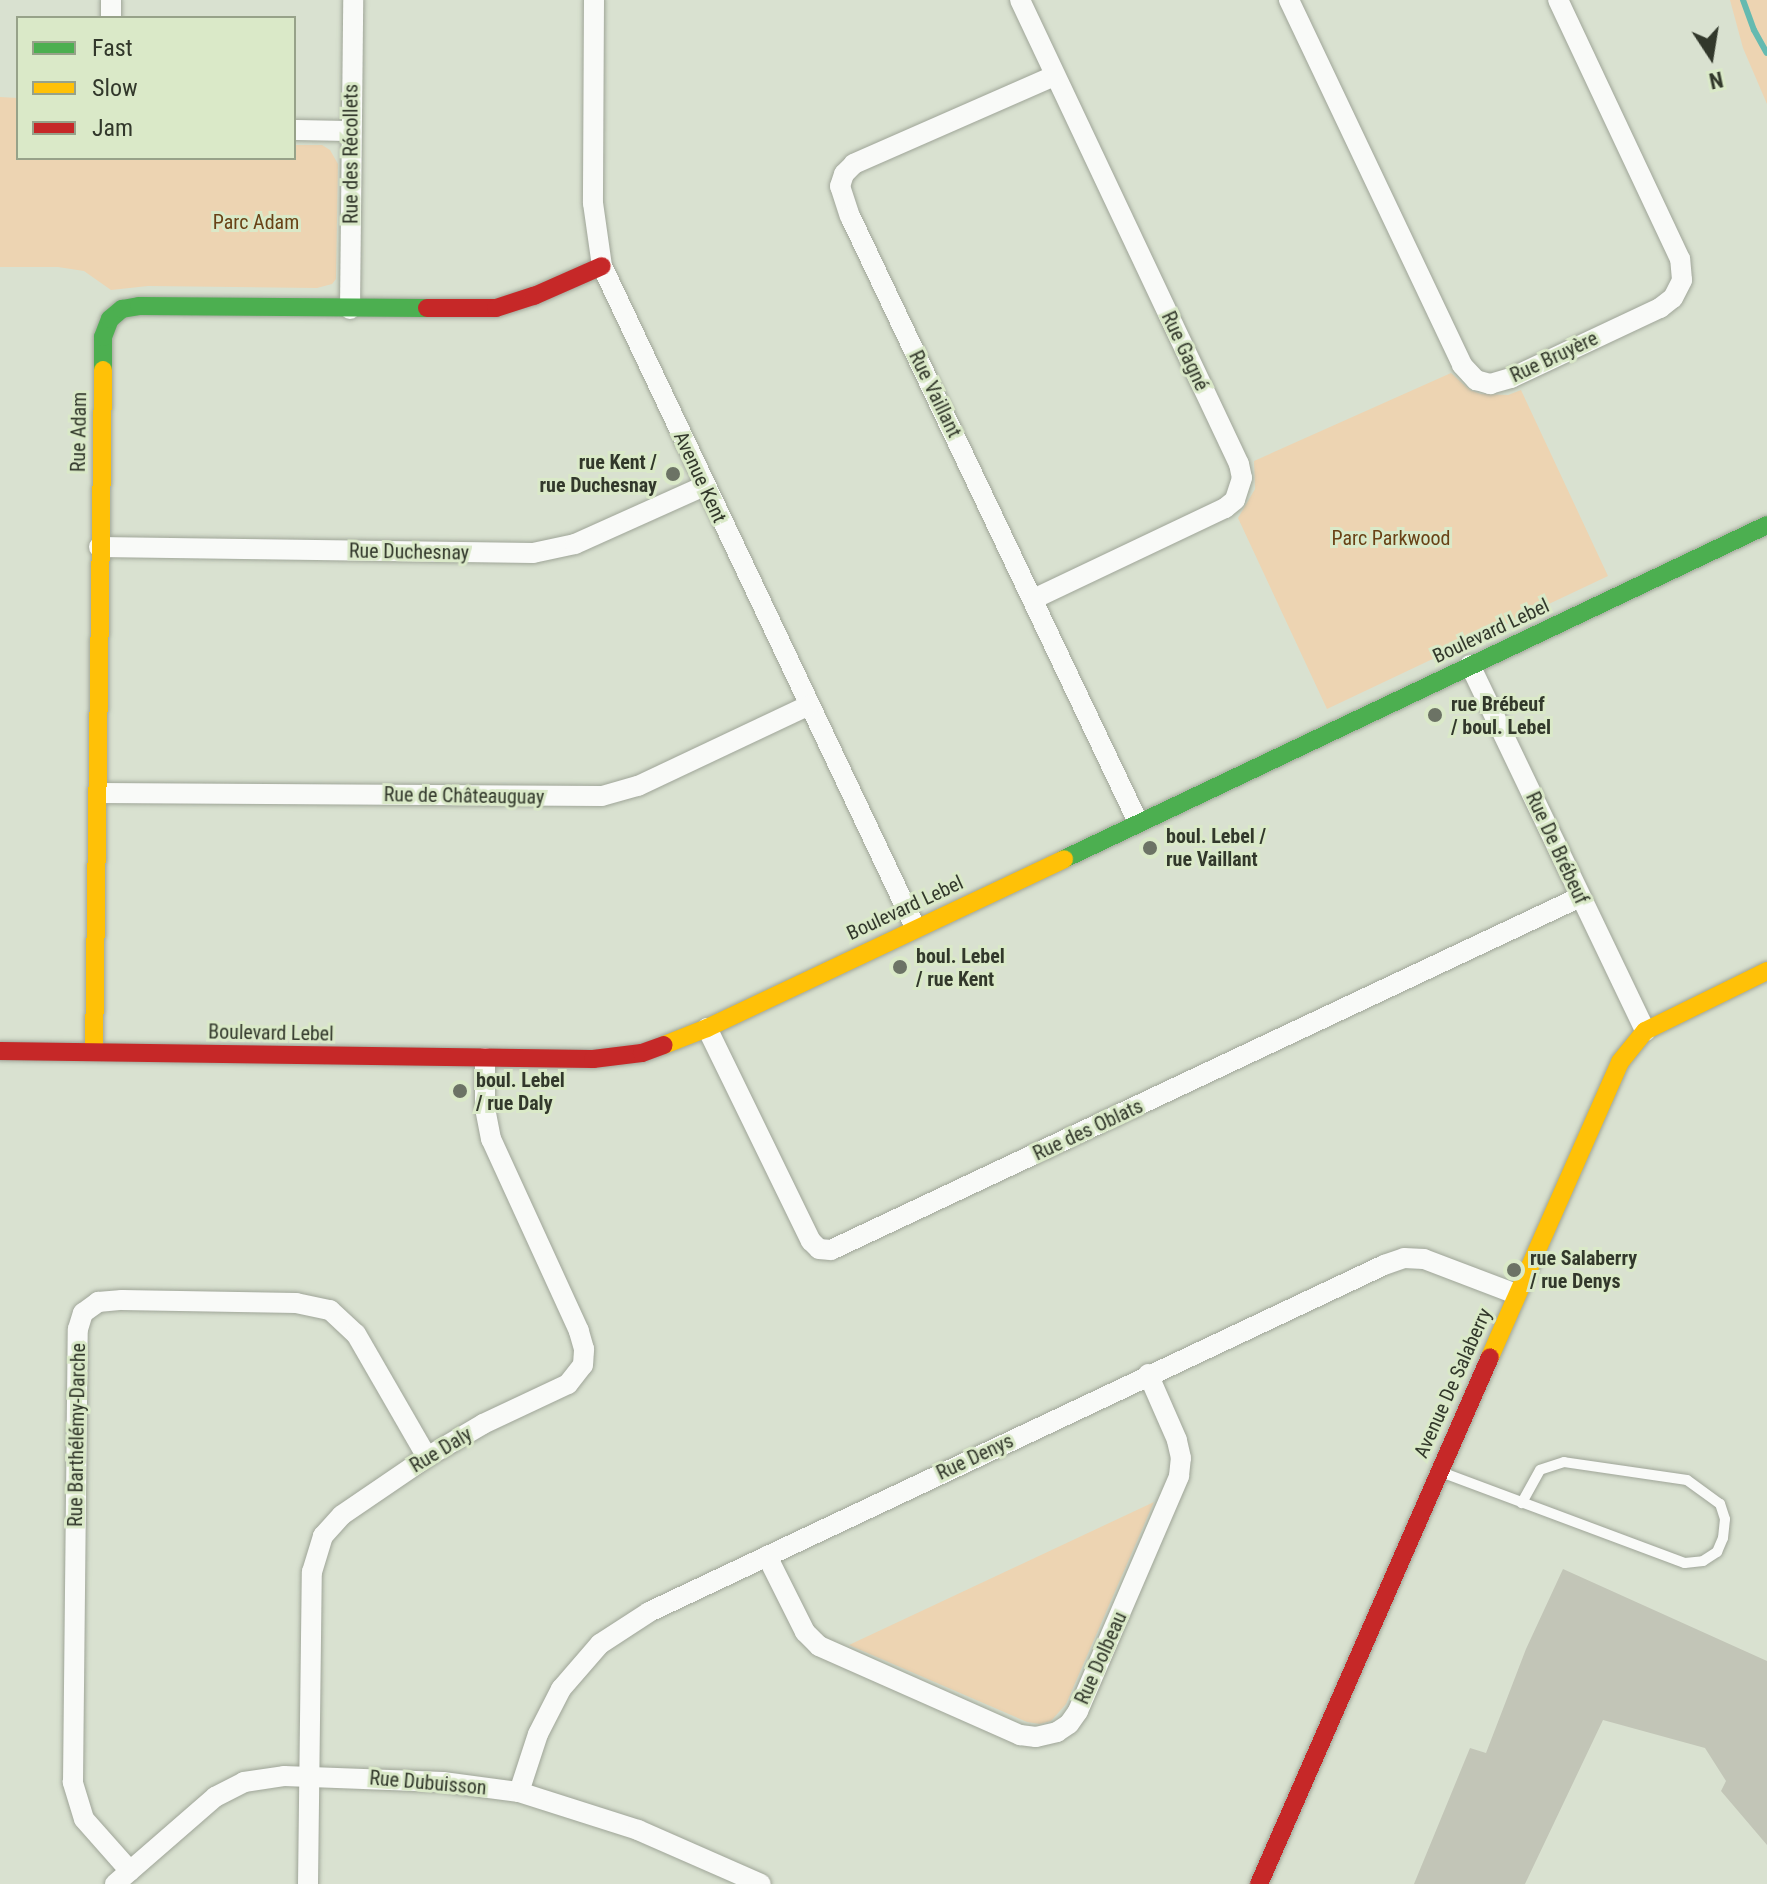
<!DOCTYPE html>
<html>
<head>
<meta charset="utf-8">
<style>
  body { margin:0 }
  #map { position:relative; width:1767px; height:1884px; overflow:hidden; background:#d9e1d0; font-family:"Roboto Condensed",sans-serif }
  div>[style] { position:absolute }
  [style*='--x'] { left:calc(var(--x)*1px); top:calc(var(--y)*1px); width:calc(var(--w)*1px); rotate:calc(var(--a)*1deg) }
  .green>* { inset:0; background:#edd4b2 }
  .stream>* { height:6px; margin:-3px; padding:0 3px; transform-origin:3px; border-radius:3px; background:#65bab0 }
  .building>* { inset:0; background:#c2c5b7 }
  .roads { filter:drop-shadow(0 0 2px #9fa598) drop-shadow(0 0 2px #9fa598) }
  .lane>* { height:10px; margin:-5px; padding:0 5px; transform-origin:5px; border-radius:5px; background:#f9faf8 }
  .street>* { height:20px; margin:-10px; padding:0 10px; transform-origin:10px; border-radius:10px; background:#f9faf8 }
  .fast>* { height:18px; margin:-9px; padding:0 9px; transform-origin:9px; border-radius:9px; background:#4caf50 }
  .slow>* { height:18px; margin:-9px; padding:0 9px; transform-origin:9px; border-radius:9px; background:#ffc107 }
  .jam>* { height:18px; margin:-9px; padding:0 9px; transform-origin:9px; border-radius:9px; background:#c62828 }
  .dots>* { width:22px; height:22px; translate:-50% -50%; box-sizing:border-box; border:4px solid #dae9c8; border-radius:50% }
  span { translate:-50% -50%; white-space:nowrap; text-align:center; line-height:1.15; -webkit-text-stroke:6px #dae9c8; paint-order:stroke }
  .street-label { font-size:20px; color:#32382b }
  .park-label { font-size:20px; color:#694216 }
  .poi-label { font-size:20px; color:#32382b; font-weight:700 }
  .right { translate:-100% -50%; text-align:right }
  .left { translate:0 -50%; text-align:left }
  .legend { position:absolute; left:16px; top:16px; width:280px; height:144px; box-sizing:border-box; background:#dae9c8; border:2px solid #97a289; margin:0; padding:10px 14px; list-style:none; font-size:24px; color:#32382b }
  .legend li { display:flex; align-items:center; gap:16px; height:40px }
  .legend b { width:40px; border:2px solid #97a289 }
  .north { position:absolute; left:1671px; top:16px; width:80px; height:80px; -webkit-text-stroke:6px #dae9c8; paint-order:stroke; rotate:168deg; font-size:22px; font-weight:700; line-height:32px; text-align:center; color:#32382b }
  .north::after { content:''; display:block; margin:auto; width:28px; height:36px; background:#32382b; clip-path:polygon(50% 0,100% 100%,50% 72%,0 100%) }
</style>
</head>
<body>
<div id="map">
  <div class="green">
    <i style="clip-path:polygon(1730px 0,1767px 0,1767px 104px,1743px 48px)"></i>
    <i style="clip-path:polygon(0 97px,18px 98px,18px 158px,294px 158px,294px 145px,322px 145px,330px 150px,338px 164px,336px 279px,332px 284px,317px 288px,148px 286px,111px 290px,84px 271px,58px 267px,0 267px)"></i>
    <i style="clip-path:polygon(1451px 373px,1470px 390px,1481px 394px,1508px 395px,1521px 390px,1608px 576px,1327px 709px,1238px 518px,1255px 489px,1254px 461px)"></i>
    <i style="clip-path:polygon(1154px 1502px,1066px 1704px,1051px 1721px,1040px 1724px,1027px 1722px,849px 1645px)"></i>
  </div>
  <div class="stream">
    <i style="--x:1743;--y:0;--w:32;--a:70"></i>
    <i style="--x:1754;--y:30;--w:26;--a:61"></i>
  </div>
  <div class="building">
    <i style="clip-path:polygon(1563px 1569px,1767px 1661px,1767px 1845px,1721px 1791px,1726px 1781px,1705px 1748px,1603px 1720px,1525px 1884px,1414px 1884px,1470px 1748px,1486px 1753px,1526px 1649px)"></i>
  </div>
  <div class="roads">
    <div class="lane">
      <i style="--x:1441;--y:1472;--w:260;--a:20.5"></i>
      <i style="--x:1685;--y:1563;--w:18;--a:-6"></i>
      <i style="--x:1703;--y:1561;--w:17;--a:-33"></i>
      <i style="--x:1717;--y:1552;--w:15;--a:-67"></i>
      <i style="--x:1723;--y:1538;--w:19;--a:-84"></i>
      <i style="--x:1725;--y:1519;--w:16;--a:-108"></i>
      <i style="--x:1720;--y:1504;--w:41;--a:-144"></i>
      <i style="--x:1687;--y:1480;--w:124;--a:-171.7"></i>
      <i style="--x:1564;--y:1462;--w:25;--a:162"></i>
      <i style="--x:1540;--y:1470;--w:38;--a:119"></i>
    </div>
    <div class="street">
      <i style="--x:594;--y:0;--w:203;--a:90.3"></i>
      <i style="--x:593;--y:203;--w:64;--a:81.9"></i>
      <i style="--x:602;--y:266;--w:731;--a:64.66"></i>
      <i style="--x:1020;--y:0;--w:513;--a:64.73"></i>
      <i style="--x:1239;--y:464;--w:14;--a:78"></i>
      <i style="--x:1242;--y:478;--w:23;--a:108"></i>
      <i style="--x:1235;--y:500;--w:13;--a:141"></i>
      <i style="--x:1225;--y:508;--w:212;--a:154.6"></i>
      <i style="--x:1289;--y:0;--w:404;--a:64.6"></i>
      <i style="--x:1462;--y:365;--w:21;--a:47"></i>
      <i style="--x:1476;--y:380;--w:15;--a:16"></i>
      <i style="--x:1490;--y:384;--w:22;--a:-16"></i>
      <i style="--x:1511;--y:378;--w:165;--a:-25.2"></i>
      <i style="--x:1660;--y:308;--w:16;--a:-38"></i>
      <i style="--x:1673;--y:298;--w:20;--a:-63"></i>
      <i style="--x:1682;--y:280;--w:21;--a:-95"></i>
      <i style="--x:1680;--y:259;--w:286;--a:-115.2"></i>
      <i style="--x:111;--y:18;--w:18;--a:-90"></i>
      <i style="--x:1054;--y:76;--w:219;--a:156.3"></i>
      <i style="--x:854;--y:164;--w:14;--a:135"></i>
      <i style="--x:844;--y:174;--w:13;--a:108"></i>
      <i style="--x:840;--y:186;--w:32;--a:72"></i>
      <i style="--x:850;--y:216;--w:671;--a:64.58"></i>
      <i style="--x:294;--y:130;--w:57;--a:1"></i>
      <i style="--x:350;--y:309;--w:309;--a:-89.4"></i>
      <i style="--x:99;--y:547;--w:434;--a:0.8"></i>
      <i style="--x:533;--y:553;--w:43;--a:-12.1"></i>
      <i style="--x:575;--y:544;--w:141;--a:-24.2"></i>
      <i style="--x:1470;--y:665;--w:406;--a:64.4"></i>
      <i style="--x:99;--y:793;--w:503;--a:0.34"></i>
      <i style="--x:602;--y:796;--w:37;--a:-16"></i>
      <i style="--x:638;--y:786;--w:189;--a:-25.3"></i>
      <i style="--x:707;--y:1028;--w:237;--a:64"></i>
      <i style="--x:811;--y:1241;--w:11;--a:45"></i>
      <i style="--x:819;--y:1249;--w:12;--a:5"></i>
      <i style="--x:831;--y:1250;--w:828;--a:-25.23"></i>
      <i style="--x:767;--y:1556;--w:85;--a:63.4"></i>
      <i style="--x:805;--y:1632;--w:20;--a:45"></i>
      <i style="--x:819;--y:1646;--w:220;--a:23.9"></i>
      <i style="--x:1020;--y:1735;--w:16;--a:7"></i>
      <i style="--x:1036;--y:1737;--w:22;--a:-13"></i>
      <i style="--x:1057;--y:1732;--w:14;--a:-34"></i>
      <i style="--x:1069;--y:1724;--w:16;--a:-55"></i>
      <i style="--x:1078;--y:1711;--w:256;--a:-66.7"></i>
      <i style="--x:1179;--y:1476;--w:18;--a:-84"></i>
      <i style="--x:1181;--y:1458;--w:18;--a:-103"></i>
      <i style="--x:1177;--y:1440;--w:72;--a:-113.7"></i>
      <i style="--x:519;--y:1792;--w:61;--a:-71.9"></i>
      <i style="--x:538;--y:1734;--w:51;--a:-62.9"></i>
      <i style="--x:561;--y:1689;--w:60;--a:-49.1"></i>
      <i style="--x:600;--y:1644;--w:59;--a:-33.1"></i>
      <i style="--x:649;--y:1612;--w:813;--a:-25.27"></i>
      <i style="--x:1384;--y:1265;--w:21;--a:-19"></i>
      <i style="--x:1404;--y:1258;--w:20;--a:3"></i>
      <i style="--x:1424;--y:1259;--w:98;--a:20.8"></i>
      <i style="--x:130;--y:1871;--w:69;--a:-131.5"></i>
      <i style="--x:84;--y:1819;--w:39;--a:-107"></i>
      <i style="--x:73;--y:1782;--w:453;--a:-89.4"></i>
      <i style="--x:78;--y:1329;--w:17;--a:-73"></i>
      <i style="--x:83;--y:1313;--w:19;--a:-36"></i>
      <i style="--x:98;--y:1302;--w:24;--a:-5"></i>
      <i style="--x:122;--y:1300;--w:174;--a:1"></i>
      <i style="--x:296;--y:1303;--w:35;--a:12"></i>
      <i style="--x:330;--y:1310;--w:35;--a:43"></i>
      <i style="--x:356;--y:1334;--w:142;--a:60"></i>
      <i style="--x:115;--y:1884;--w:133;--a:-41"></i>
      <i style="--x:215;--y:1797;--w:33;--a:-27"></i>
      <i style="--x:244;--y:1782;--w:40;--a:-8.5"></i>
      <i style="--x:284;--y:1776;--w:159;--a:2.2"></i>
      <i style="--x:443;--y:1782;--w:77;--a:7.5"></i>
      <i style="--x:519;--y:1792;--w:125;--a:17.7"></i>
      <i style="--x:638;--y:1830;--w:134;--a:23.7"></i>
      <i style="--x:308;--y:1884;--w:312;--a:-89.3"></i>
      <i style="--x:312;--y:1572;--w:38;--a:-73"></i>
      <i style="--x:323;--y:1536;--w:28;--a:-48"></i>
      <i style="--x:342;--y:1515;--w:103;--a:-34.3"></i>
      <i style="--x:427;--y:1457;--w:65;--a:-30.5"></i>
      <i style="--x:483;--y:1424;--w:94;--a:-25.2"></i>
      <i style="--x:568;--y:1384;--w:24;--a:-52"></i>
      <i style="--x:583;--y:1365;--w:16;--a:-86"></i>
      <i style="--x:584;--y:1349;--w:19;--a:-106"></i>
      <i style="--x:579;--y:1331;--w:211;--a:-114.6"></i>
      <i style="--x:491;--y:1139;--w:32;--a:-101"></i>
      <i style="--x:485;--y:1108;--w:50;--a:-90"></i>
    </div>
    <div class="fast">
      <i style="--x:103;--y:370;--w:33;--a:-90"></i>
      <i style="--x:103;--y:337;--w:19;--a:-69"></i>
      <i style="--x:110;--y:319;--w:16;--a:-40"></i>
      <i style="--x:122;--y:309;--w:17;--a:-10"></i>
      <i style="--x:139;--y:306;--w:288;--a:0.4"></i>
      <i style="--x:1064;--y:859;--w:778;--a:-25.41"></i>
    </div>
    <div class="slow">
      <i style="--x:664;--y:1045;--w:46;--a:-21.6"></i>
      <i style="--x:707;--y:1028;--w:395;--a:-25.3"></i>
      <i style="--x:94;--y:1052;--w:682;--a:-89.24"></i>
      <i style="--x:1490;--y:1357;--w:322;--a:-66.2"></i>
      <i style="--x:1620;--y:1062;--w:40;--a:-51"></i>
      <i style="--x:1645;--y:1031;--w:136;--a:-26.2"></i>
    </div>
    <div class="jam">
      <i style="--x:427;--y:308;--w:69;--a:0"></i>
      <i style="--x:496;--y:308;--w:40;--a:-18"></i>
      <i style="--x:534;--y:296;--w:74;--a:-23.8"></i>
      <i style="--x:0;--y:1051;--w:593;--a:0.77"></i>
      <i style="--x:593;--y:1059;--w:49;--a:-7"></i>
      <i style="--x:642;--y:1053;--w:23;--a:-20"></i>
      <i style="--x:1259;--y:1884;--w:575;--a:-66.33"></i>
    </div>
  </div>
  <div class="dots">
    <i style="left:673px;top:474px;background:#6c7365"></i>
    <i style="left:1435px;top:715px;background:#6c7365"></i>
    <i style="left:1150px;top:848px;background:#6c7365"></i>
    <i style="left:900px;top:967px;background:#6c7365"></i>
    <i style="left:460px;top:1091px;background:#6c7365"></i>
    <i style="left:1514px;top:1270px;background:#6c7365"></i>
  </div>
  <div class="street-label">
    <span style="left:351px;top:154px;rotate:-90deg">Rue des Récollets</span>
    <span style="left:1185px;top:351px;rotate:65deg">Rue Gagné</span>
    <span style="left:1554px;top:357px;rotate:-25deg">Rue Bruyère</span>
    <span style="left:935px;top:394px;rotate:64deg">Rue Vaillant</span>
    <span style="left:79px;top:432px;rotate:-89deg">Rue Adam</span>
    <span style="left:700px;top:477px;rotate:65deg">Avenue Kent</span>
    <span style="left:409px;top:552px;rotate:1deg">Rue Duchesnay</span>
    <span style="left:1491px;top:631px;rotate:-25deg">Boulevard Lebel</span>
    <span style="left:464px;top:796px;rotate:1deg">Rue de Châteauguay</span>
    <span style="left:1557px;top:848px;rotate:65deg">Rue De Brébeuf</span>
    <span style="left:905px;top:908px;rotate:-25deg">Boulevard Lebel</span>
    <span style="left:271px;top:1033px;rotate:1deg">Boulevard Lebel</span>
    <span style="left:1088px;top:1130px;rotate:-25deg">Rue des Oblats</span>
    <span style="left:1453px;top:1383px;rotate:-66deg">Avenue De Salaberry</span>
    <span style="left:77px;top:1435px;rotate:-89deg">Rue Barthélémy-Darche</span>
    <span style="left:441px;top:1450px;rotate:-31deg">Rue Daly</span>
    <span style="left:975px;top:1457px;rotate:-25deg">Rue Denys</span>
    <span style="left:1101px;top:1658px;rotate:-66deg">Rue Dolbeau</span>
    <span style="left:428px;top:1783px;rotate:5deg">Rue Dubuisson</span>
  </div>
  <div class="park-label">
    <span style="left:256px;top:222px">Parc Adam</span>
    <span style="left:1391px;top:538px">Parc Parkwood</span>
  </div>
  <div class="poi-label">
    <span class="right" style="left:657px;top:474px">rue Kent /<br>rue Duchesnay</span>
    <span class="left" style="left:1451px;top:716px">rue Brébeuf<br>/ boul. Lebel</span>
    <span class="left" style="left:1166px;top:848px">boul. Lebel /<br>rue Vaillant</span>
    <span class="left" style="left:916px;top:968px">boul. Lebel<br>/ rue Kent</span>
    <span class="left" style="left:476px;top:1092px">boul. Lebel<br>/ rue Daly</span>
    <span class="left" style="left:1530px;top:1270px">rue Salaberry<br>/ rue Denys</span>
  </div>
  <ul class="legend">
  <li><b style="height:10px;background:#4caf50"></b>Fast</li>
  <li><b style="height:10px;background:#ffc107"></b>Slow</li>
  <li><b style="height:10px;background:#c62828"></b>Jam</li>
  </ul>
  <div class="north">N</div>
</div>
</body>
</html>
